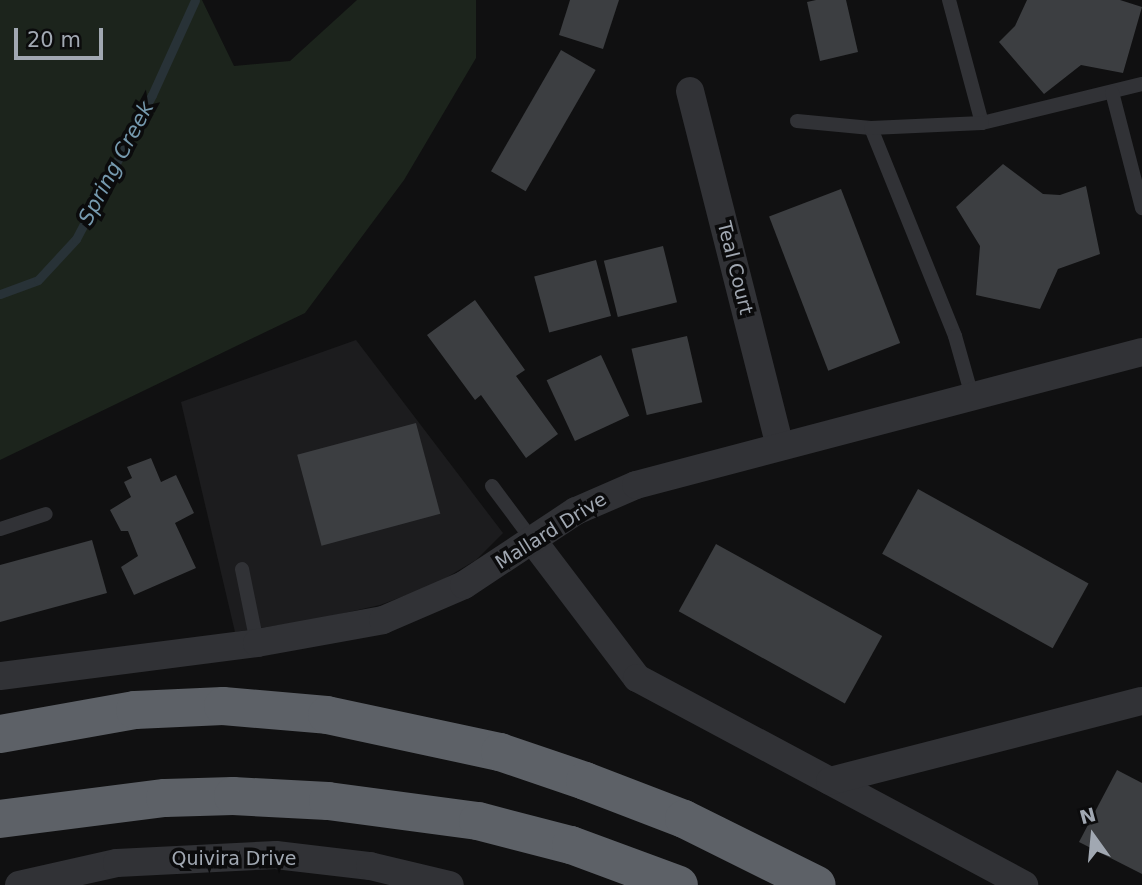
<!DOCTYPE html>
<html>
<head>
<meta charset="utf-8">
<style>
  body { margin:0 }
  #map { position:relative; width:1142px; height:885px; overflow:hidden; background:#101011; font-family:"DejaVu Sans",sans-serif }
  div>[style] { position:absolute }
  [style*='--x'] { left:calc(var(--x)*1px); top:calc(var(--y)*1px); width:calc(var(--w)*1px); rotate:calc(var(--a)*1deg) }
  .built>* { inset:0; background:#1c1c1e }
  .green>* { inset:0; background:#1c241c }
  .stream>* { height:9px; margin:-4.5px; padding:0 4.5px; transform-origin:4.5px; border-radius:4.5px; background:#283237 }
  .building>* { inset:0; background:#3c3e41; transform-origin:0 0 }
  .lane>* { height:14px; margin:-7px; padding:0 7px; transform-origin:7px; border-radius:7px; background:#313236 }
  .street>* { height:28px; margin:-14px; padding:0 14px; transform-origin:14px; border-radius:14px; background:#313236 }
  .highway>* { height:38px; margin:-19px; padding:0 19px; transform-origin:19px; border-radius:19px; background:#5d6167 }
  span { translate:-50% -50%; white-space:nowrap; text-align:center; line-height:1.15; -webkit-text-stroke:7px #0b0b0c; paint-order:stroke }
  .street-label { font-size:19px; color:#a1a8b2 }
  .water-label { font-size:21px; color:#769aaf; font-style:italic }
  .north { position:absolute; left:1058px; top:801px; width:70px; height:70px; -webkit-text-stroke:5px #0b0b0c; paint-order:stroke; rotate:345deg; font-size:19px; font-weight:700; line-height:28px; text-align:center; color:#a1a8b2 }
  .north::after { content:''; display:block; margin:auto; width:24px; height:32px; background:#a1a8b2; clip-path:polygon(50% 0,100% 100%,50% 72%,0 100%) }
  .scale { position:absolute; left:14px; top:28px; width:89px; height:32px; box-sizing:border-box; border:4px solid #a1a8b2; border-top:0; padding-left:9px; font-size:21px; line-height:24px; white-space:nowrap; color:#a1a8b2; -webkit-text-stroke:5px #0b0b0c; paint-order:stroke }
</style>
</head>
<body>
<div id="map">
  <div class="built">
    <i style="clip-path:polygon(356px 340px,503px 533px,476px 560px,434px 585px,380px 605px,318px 619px,235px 632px,181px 402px)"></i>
  </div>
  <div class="green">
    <i style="clip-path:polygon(0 0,202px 0,234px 66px,290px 61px,357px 0,476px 0,476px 58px,404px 180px,305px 313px,0 460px)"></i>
  </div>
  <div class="stream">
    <i style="--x:0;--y:294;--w:40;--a:-20.2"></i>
    <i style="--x:38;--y:280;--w:56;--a:-47.2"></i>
    <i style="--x:76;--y:239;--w:163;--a:-62.2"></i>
    <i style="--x:152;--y:95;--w:104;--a:-65.6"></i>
  </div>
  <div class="building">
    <i style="clip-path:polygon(570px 0,619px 0,603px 49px,559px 35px)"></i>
    <i style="clip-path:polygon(816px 0,846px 0,858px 52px,820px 61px,807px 2px)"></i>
    <i style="clip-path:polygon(1027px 0,1120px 0,1142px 7px,1123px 73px,1081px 65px,1044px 94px,999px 42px,1015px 26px)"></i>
    <i style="left:561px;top:50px;width:40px;height:140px;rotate:30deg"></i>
    <i style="clip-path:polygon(1003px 164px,1043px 194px,1060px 195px,1086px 186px,1100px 254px,1058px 269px,1040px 309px,976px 295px,980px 246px,956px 207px)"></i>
    <i style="left:841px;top:189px;width:165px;height:77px;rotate:69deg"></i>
    <i style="left:663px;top:246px;width:58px;height:61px;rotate:76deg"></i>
    <i style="left:596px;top:260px;width:58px;height:64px;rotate:75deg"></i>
    <i style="clip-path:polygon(475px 300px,525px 370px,516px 376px,558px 434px,526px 458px,481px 395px,475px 400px,427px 335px)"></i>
    <i style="left:687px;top:336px;width:68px;height:57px;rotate:77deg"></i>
    <i style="left:601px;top:355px;width:67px;height:60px;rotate:65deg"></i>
    <i style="left:416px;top:423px;width:94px;height:123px;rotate:75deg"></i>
    <i style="clip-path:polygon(151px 458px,161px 482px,176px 475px,194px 513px,175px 523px,196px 568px,134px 595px,121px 567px,138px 556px,128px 531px,121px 531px,110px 510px,131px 497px,124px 482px,132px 478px,127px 467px)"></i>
    <i style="left:918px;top:489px;width:195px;height:74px;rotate:29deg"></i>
    <i style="clip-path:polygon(92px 540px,107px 593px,0 622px,0 565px)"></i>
    <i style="left:716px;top:544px;width:190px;height:77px;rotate:29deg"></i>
    <i style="clip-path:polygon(1117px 770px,1142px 783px,1142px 874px,1079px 842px)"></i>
  </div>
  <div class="lane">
    <i style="--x:949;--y:0;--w:127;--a:75"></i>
    <i style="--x:982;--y:123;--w:165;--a:-13.7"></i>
    <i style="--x:1112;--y:92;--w:120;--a:75.5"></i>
    <i style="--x:797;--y:121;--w:74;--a:5.4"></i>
    <i style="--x:871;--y:128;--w:224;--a:68"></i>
    <i style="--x:955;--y:336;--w:62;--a:74.2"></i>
    <i style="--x:871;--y:128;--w:111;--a:-2.6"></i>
    <i style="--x:492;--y:486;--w:69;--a:53.3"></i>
    <i style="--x:0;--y:529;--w:48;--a:-18.1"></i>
    <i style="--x:242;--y:569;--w:76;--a:78.5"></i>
  </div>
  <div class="street">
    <i style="--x:690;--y:91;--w:366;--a:75.8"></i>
    <i style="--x:533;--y:541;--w:172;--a:52.8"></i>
    <i style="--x:637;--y:678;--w:439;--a:28.1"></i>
    <i style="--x:0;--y:676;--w:259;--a:-7.3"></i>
    <i style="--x:257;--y:643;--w:128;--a:-10.3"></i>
    <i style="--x:383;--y:620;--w:88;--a:-23.4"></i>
    <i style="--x:464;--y:585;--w:134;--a:-33.5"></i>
    <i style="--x:576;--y:511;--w:65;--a:-23.4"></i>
    <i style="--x:636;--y:485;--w:523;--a:-14.73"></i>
    <i style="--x:830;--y:781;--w:322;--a:-14.4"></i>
    <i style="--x:19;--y:885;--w:100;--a:-12.7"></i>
    <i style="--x:117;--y:863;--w:159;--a:-2.9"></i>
    <i style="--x:276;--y:855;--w:95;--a:6.7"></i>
    <i style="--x:370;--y:866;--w:82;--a:13.4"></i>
  </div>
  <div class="highway">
    <i style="--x:0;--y:734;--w:137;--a:-10.1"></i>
    <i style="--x:135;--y:710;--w:88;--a:-2.6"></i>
    <i style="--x:223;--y:706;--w:104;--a:4.9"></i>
    <i style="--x:327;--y:715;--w:177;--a:12.1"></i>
    <i style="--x:500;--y:752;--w:90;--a:18.8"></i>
    <i style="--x:585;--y:781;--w:106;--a:21"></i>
    <i style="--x:684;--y:819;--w:148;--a:26.4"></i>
    <i style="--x:0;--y:819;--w:166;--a:-7.3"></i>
    <i style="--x:165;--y:798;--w:68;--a:-1.7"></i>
    <i style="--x:233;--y:796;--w:95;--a:3"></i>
    <i style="--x:328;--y:801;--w:151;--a:7.6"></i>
    <i style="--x:478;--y:821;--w:96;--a:14.5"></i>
    <i style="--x:571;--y:845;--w:115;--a:20.3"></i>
  </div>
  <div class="street-label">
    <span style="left:735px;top:268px;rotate:76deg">Teal Court</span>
    <span style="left:551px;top:531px;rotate:-32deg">Mallard Drive</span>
    <span style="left:234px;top:859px">Quivira Drive</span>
  </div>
  <div class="water-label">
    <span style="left:116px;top:163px;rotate:-62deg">Spring Creek</span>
  </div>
  <div class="north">N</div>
  <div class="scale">20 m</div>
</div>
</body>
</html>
